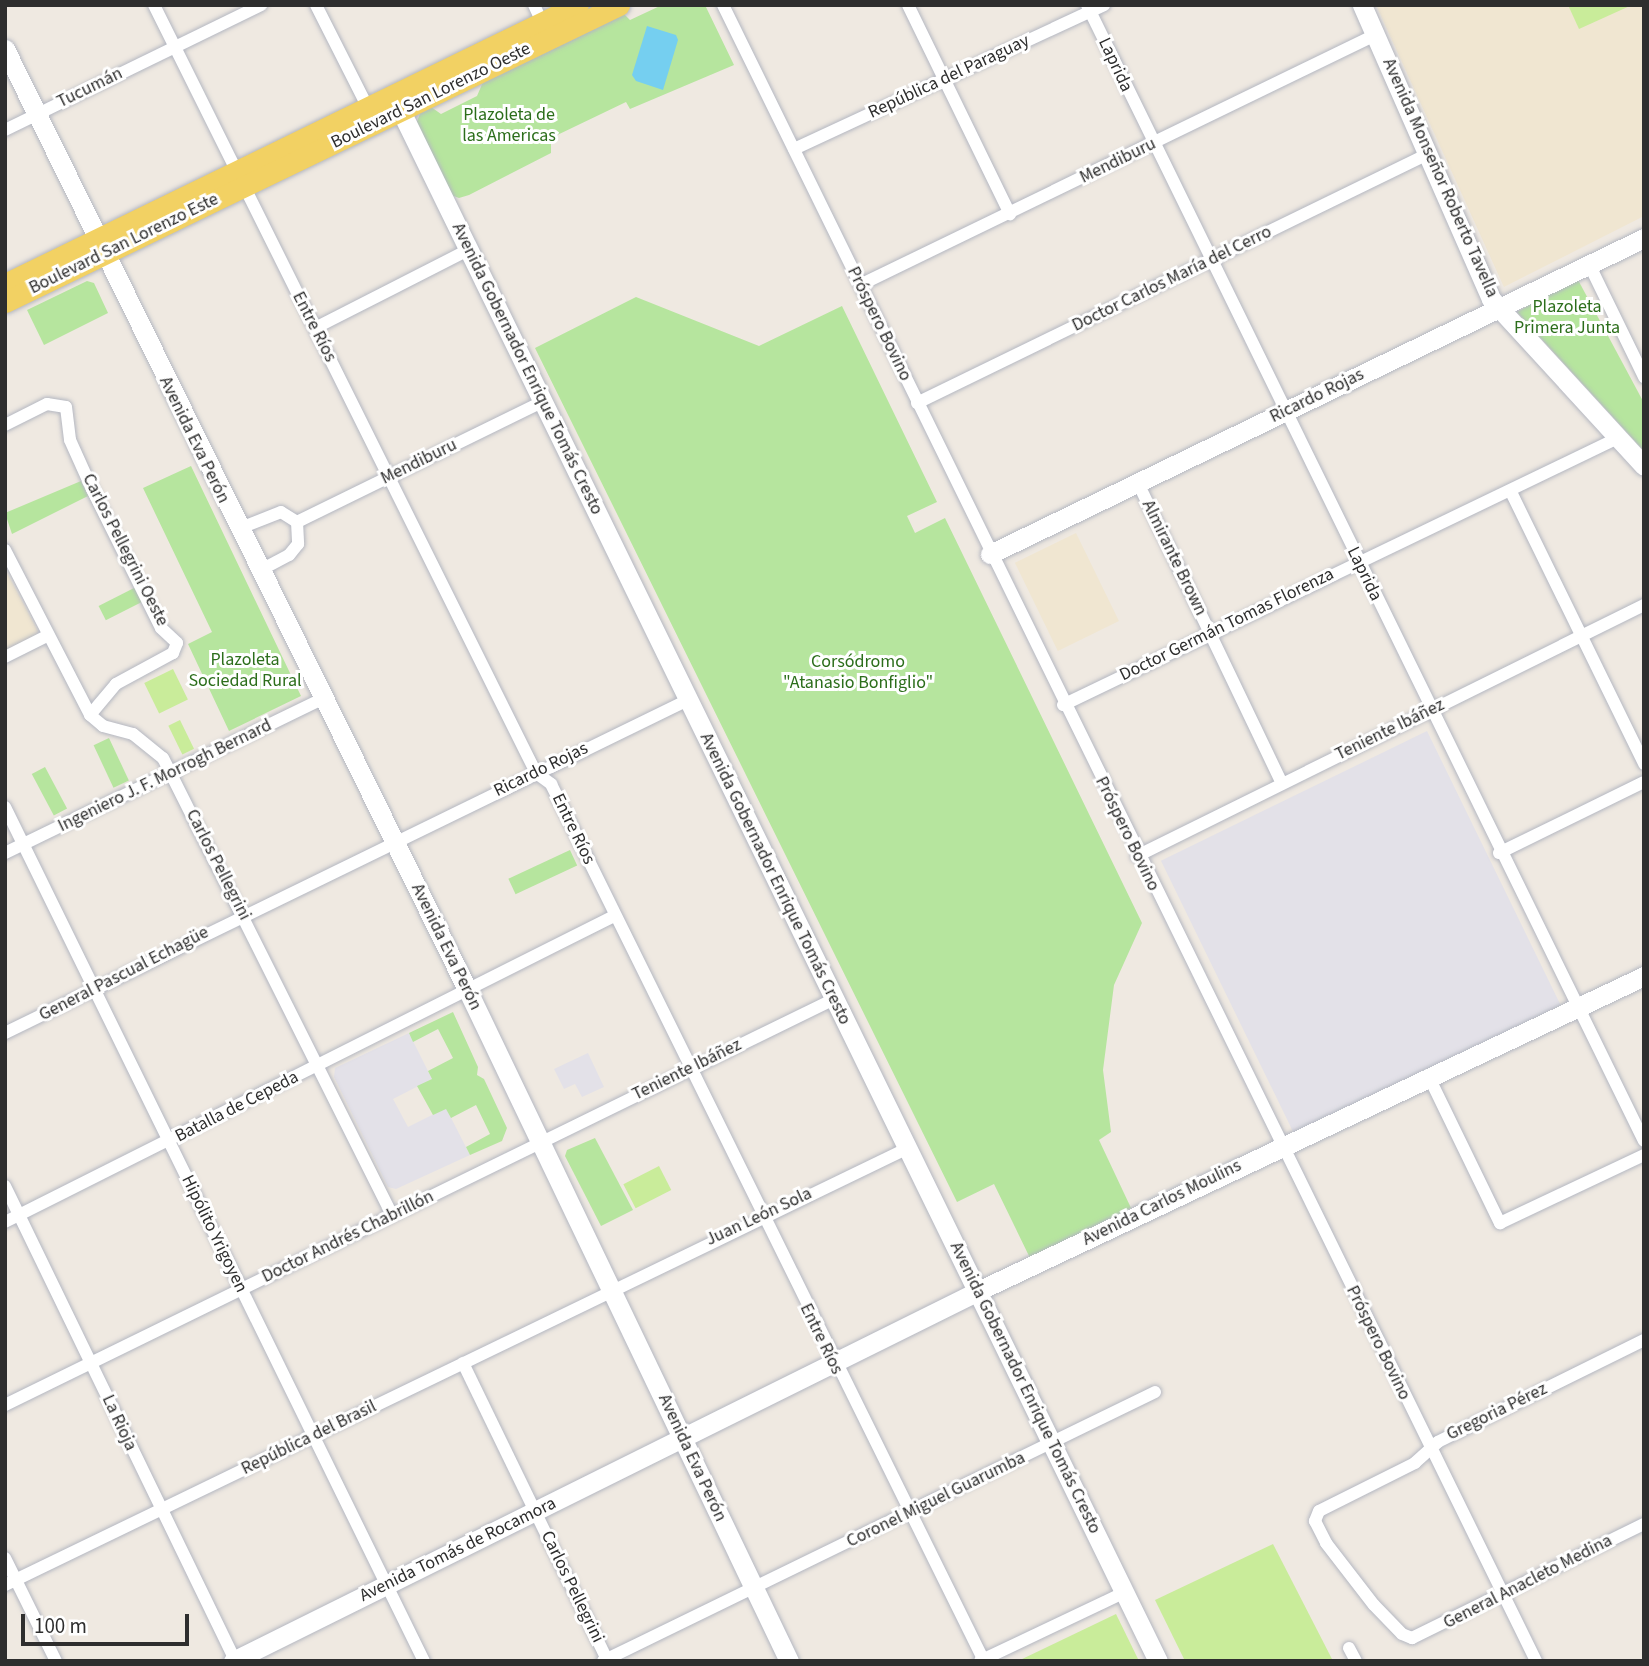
<!DOCTYPE html>
<html>
<head>
<meta charset="utf-8">
<style>
  body { margin:0 }
  #map { position:relative; width:1649px; height:1666px; overflow:hidden; background:#efe9e1; font-family:"Source Sans 3",sans-serif }
  div>[style] { position:absolute }
  [style*='--x'] { left:calc(var(--x)*1px); top:calc(var(--y)*1px); width:calc(var(--w)*1px); rotate:calc(var(--a)*1deg) }
  .industrial>* { inset:0; background:#e3e1e8; transform-origin:0 0 }
  .education>* { inset:0; background:#f0e6d1; transform-origin:0 0 }
  .green>* { inset:0; background:#b6e59e; transform-origin:0 0 }
  .pitch>* { inset:0; background:#c9ec9a; transform-origin:0 0 }
  .water>* { inset:0; background:#75cff0 }
  .roads { filter:drop-shadow(0 0 2px #b4b7c1) drop-shadow(0 0 2px #b4b7c1) }
  .street>* { height:12px; margin:-6px; padding:0 6px; transform-origin:6px; border-radius:6px; background:#fff }
  .secondary>* { height:19px; margin:-9.5px; padding:0 9.5px; transform-origin:9.5px; border-radius:9.5px; background:#fff }
  .primary>* { height:21px; margin:-10.5px; padding:0 10.5px; transform-origin:10.5px; border-radius:10.5px; background:#f2d163 }
  span { translate:-50% -50%; white-space:nowrap; text-align:center; line-height:1.15; -webkit-text-stroke:6px #fff; paint-order:stroke }
  .street-label { font-size:18px; color:#2e2e2e }
  .park-label { font-size:18px; color:#2c6e1b }
  .frame { position:absolute; inset:0; border:7px solid #2e2e2e; pointer-events:none }
  .scale { position:absolute; left:21px; top:1614px; width:168px; height:32px; box-sizing:border-box; border:4px solid #2e2e2e; border-top:0; padding-left:9px; font-size:21px; line-height:24px; white-space:nowrap; color:#2e2e2e; -webkit-text-stroke:5px #fff; paint-order:stroke }
</style>
</head>
<body>
<div id="map">
  <div class="industrial">
    <i style="left:1427px;top:731px;width:305px;height:296px;rotate:64deg"></i>
    <i style="clip-path:polygon(409px 1033px,432px 1079px,393px 1099px,408px 1127px,446px 1108px,470px 1155px,396px 1189px,388px 1187px,334px 1077px,335px 1068px)"></i>
    <i style="clip-path:polygon(588px 1053px,604px 1087px,582px 1097px,575px 1084px,564px 1089px,554px 1069px)"></i>
  </div>
  <div class="education">
    <i style="clip-path:polygon(1376px 5px,1644px 5px,1644px 216px,1504px 287px)"></i>
    <i style="left:1076px;top:533px;width:98px;height:68px;rotate:64deg"></i>
    <i style="clip-path:polygon(5px 569px,38px 631px,37px 639px,5px 653px)"></i>
  </div>
  <div class="green">
    <i style="clip-path:polygon(662px 5px,705px 5px,734px 65px,630px 109px,626px 102px,551px 138px,551px 153px,469px 195px,459px 198px,451px 195px,416px 124px,421px 111px,431px 107px,441px 114px,477px 96px,483px 82px,623px 13px,630px 20px)"></i>
    <i style="clip-path:polygon(1577px 278px,1644px 403px,1644px 451px,1517px 312px)"></i>
    <i style="clip-path:polygon(87px 281px,94px 283px,108px 313px,44px 345px,27px 310px)"></i>
    <i style="clip-path:polygon(636px 297px,759px 346px,842px 306px,937px 502px,907px 516px,915px 533px,945px 518px,1142px 923px,1114px 985px,1103px 1070px,1111px 1132px,1099px 1140px,1131px 1208px,1030px 1258px,994px 1184px,957px 1202px,535px 348px)"></i>
    <i style="clip-path:polygon(191px 466px,301px 696px,229px 731px,188px 644px,212px 632px,143px 488px)"></i>
    <i style="clip-path:polygon(81px 481px,88px 496px,12px 534px,5px 513px)"></i>
    <i style="left:136px;top:587px;width:16px;height:42px;rotate:63deg"></i>
    <i style="left:109px;top:738px;width:47px;height:17px;rotate:65deg"></i>
    <i style="left:45px;top:767px;width:47px;height:15px;rotate:62deg"></i>
    <i style="left:570px;top:850px;width:17px;height:68px;rotate:65deg"></i>
    <i style="clip-path:polygon(453px 1012px,478px 1067px,477px 1075px,484px 1079px,507px 1128px,502px 1141px,470px 1155px,466px 1147px,490px 1134px,476px 1105px,451px 1118px,446px 1109px,433px 1115px,417px 1086px,432px 1079px,428px 1071px,453px 1058px,438px 1029px,413px 1042px,409px 1033px)"></i>
    <i style="clip-path:polygon(595px 1138px,633px 1210px,601px 1226px,565px 1156px,567px 1150px)"></i>
  </div>
  <div class="pitch">
    <i style="clip-path:polygon(1568px 5px,1632px 5px,1579px 29px)"></i>
    <i style="left:173px;top:669px;width:34px;height:32px;rotate:64deg"></i>
    <i style="left:180px;top:720px;width:32px;height:13px;rotate:64deg"></i>
    <i style="left:659px;top:1166px;width:27px;height:40px;rotate:63deg"></i>
    <i style="clip-path:polygon(1273px 1544px,1333px 1661px,1185px 1661px,1155px 1600px)"></i>
    <i style="clip-path:polygon(1116px 1614px,1139px 1661px,1018px 1661px)"></i>
  </div>
  <div class="water">
    <i style="clip-path:polygon(647px 26px,676px 35px,678px 40px,663px 90px,636px 81px,632px 75px)"></i>
  </div>
  <div class="roads">
    <div class="street">
      <i style="--x:154;--y:5;--w:858;--a:63.55"></i>
      <i style="--x:536;--y:773;--w:19;--a:36"></i>
      <i style="--x:551;--y:784;--w:976;--a:63.72"></i>
      <i style="--x:316;--y:5;--w:118;--a:63.2"></i>
      <i style="--x:534;--y:5;--w:23;--a:65"></i>
      <i style="--x:723;--y:5;--w:1845;--a:63.85"></i>
      <i style="--x:908;--y:5;--w:233;--a:64"></i>
      <i style="--x:1087;--y:5;--w:1265;--a:63.88"></i>
      <i style="--x:5;--y:130;--w:285;--a:-26"></i>
      <i style="--x:794;--y:149;--w:342;--a:-24.9"></i>
      <i style="--x:1589;--y:264;--w:126;--a:64"></i>
      <i style="--x:860;--y:285;--w:572;--a:-25.89"></i>
      <i style="--x:315;--y:328;--w:172;--a:-27"></i>
      <i style="--x:917;--y:403;--w:568;--a:-25.98"></i>
      <i style="--x:5;--y:425;--w:47;--a:-26.6"></i>
      <i style="--x:47;--y:404;--w:19;--a:9"></i>
      <i style="--x:66;--y:407;--w:33;--a:83"></i>
      <i style="--x:70;--y:440;--w:54;--a:65.8"></i>
      <i style="--x:92;--y:489;--w:155;--a:63.6"></i>
      <i style="--x:161;--y:628;--w:22;--a:43"></i>
      <i style="--x:177;--y:643;--w:11;--a:112"></i>
      <i style="--x:173;--y:653;--w:65;--a:151.5"></i>
      <i style="--x:116;--y:684;--w:40;--a:130"></i>
      <i style="--x:1138;--y:483;--w:333;--a:64.4"></i>
      <i style="--x:1511;--y:492;--w:303;--a:63.9"></i>
      <i style="--x:297;--y:522;--w:273;--a:-26.1"></i>
      <i style="--x:238;--y:529;--w:46;--a:-21.6"></i>
      <i style="--x:281;--y:512;--w:19;--a:32"></i>
      <i style="--x:297;--y:522;--w:22;--a:87"></i>
      <i style="--x:298;--y:544;--w:14;--a:129"></i>
      <i style="--x:289;--y:555;--w:32;--a:152"></i>
      <i style="--x:5;--y:550;--w:186;--a:62.7"></i>
      <i style="--x:90;--y:715;--w:17;--a:40"></i>
      <i style="--x:103;--y:726;--w:31;--a:15"></i>
      <i style="--x:133;--y:734;--w:38;--a:39"></i>
      <i style="--x:163;--y:758;--w:511;--a:63.38"></i>
      <i style="--x:5;--y:657;--w:47;--a:-26.6"></i>
      <i style="--x:1063;--y:705;--w:616;--a:-25.69"></i>
      <i style="--x:5;--y:807;--w:951;--a:63.87"></i>
      <i style="--x:5;--y:853;--w:355;--a:-25.9"></i>
      <i style="--x:1499;--y:853;--w:161;--a:-26.1"></i>
      <i style="--x:1137;--y:856;--w:566;--a:-26.34"></i>
      <i style="--x:5;--y:1033;--w:760;--a:-25.99"></i>
      <i style="--x:1428;--y:1075;--w:165;--a:64.1"></i>
      <i style="--x:1500;--y:1223;--w:159;--a:-25.3"></i>
      <i style="--x:5;--y:1186;--w:527;--a:64.12"></i>
      <i style="--x:5;--y:1222;--w:682;--a:-26.68"></i>
      <i style="--x:1644;--y:1340;--w:230;--a:153.7"></i>
      <i style="--x:1438;--y:1442;--w:31;--a:138"></i>
      <i style="--x:1415;--y:1463;--w:107;--a:153.4"></i>
      <i style="--x:1319;--y:1511;--w:11;--a:112"></i>
      <i style="--x:1315;--y:1521;--w:25;--a:63"></i>
      <i style="--x:1326;--y:1543;--w:78;--a:52.3"></i>
      <i style="--x:1374;--y:1605;--w:40;--a:46"></i>
      <i style="--x:1402;--y:1634;--w:11;--a:22"></i>
      <i style="--x:1412;--y:1638;--w:258;--a:-26.2"></i>
      <i style="--x:463;--y:1363;--w:331;--a:64.1"></i>
      <i style="--x:5;--y:1405;--w:923;--a:-26.09"></i>
      <i style="--x:5;--y:1558;--w:115;--a:63.7"></i>
      <i style="--x:5;--y:1585;--w:1003;--a:-25.82"></i>
      <i style="--x:1349;--y:1648;--w:15;--a:62"></i>
      <i style="--x:603;--y:1661;--w:614;--a:-25.98"></i>
      <i style="--x:980;--y:1661;--w:161;--a:-25.4"></i>
    </div>
    <div class="secondary">
      <i style="--x:1362;--y:5;--w:321;--a:66.3"></i>
      <i style="--x:1491;--y:299;--w:226;--a:47.5"></i>
      <i style="--x:5;--y:49;--w:1047;--a:63.83"></i>
      <i style="--x:467;--y:989;--w:745;--a:64.4"></i>
      <i style="--x:395;--y:99;--w:1738;--a:63.97"></i>
      <i style="--x:990;--y:554;--w:726;--a:-25.79"></i>
      <i style="--x:233;--y:1661;--w:832;--a:-26.41"></i>
      <i style="--x:978;--y:1291;--w:737;--a:-25.31"></i>
    </div>
    <div class="primary">
      <i style="--x:5;--y:284;--w:637;--a:-25.96"></i>
      <i style="--x:5;--y:302;--w:682;--a:-25.81"></i>
    </div>
  </div>
  <div class="street-label">
    <span style="left:1115px;top:65px;rotate:65deg">Laprida</span>
    <span style="left:949px;top:77px;rotate:-25deg">República del Paraguay</span>
    <span style="left:90px;top:88px;rotate:-26deg">Tucumán</span>
    <span style="left:431px;top:96px;rotate:-26deg">Boulevard San Lorenzo Oeste</span>
    <span style="left:1118px;top:161px;rotate:-26deg">Mendiburu</span>
    <span style="left:1440px;top:178px;rotate:66deg">Avenida Monseñor Roberto Tavella</span>
    <span style="left:124px;top:244px;rotate:-26deg">Boulevard San Lorenzo Este</span>
    <span style="left:1172px;top:279px;rotate:-26deg">Doctor Carlos María del Cerro</span>
    <span style="left:879px;top:324px;rotate:64deg">Próspero Bovino</span>
    <span style="left:314px;top:327px;rotate:63deg">Entre Ríos</span>
    <span style="left:527px;top:369px;rotate:64deg">Avenida Gobernador Enrique Tomás Cresto</span>
    <span style="left:1317px;top:396px;rotate:-26deg">Ricardo Rojas</span>
    <span style="left:194px;top:440px;rotate:64deg">Avenida Eva Perón</span>
    <span style="left:419px;top:462px;rotate:-26deg">Mendiburu</span>
    <span style="left:125px;top:550px;rotate:63deg">Carlos Pellegrini Oeste</span>
    <span style="left:1174px;top:558px;rotate:64deg">Almirante Brown</span>
    <span style="left:1364px;top:574px;rotate:64deg">Laprida</span>
    <span style="left:1227px;top:625px;rotate:-26deg">Doctor Germán Tomas Florenza</span>
    <span style="left:1390px;top:730px;rotate:-26deg">Teniente Ibáñez</span>
    <span style="left:541px;top:770px;rotate:-26deg">Ricardo Rojas</span>
    <span style="left:165px;top:776px;rotate:-26deg">Ingeniero J. F. Morrogh Bernard</span>
    <span style="left:573px;top:829px;rotate:64deg">Entre Ríos</span>
    <span style="left:1127px;top:834px;rotate:64deg">Próspero Bovino</span>
    <span style="left:218px;top:865px;rotate:63deg">Carlos Pellegrini</span>
    <span style="left:775px;top:879px;rotate:64deg">Avenida Gobernador Enrique Tomás Cresto</span>
    <span style="left:446px;top:947px;rotate:64deg">Avenida Eva Perón</span>
    <span style="left:124px;top:974px;rotate:-27deg">General Pascual Echagüe</span>
    <span style="left:687px;top:1070px;rotate:-26deg">Teniente Ibáñez</span>
    <span style="left:237px;top:1107px;rotate:-27deg">Batalla de Cepeda</span>
    <span style="left:1162px;top:1203px;rotate:-26deg">Avenida Carlos Moulins</span>
    <span style="left:759px;top:1217px;rotate:-25deg">Juan León Sola</span>
    <span style="left:214px;top:1234px;rotate:64deg">Hipólito Yrigoyen</span>
    <span style="left:348px;top:1237px;rotate:-26deg">Doctor Andrés Chabrillón</span>
    <span style="left:821px;top:1339px;rotate:64deg">Entre Ríos</span>
    <span style="left:1378px;top:1343px;rotate:64deg">Próspero Bovino</span>
    <span style="left:1025px;top:1388px;rotate:64deg">Avenida Gobernador Enrique Tomás Cresto</span>
    <span style="left:1497px;top:1412px;rotate:-26deg">Gregoria Pérez</span>
    <span style="left:119px;top:1423px;rotate:65deg">La Rioja</span>
    <span style="left:309px;top:1438px;rotate:-26deg">República del Brasil</span>
    <span style="left:692px;top:1458px;rotate:65deg">Avenida Eva Perón</span>
    <span style="left:936px;top:1500px;rotate:-26deg">Coronel Miguel Guarumba</span>
    <span style="left:458px;top:1550px;rotate:-26deg">Avenida Tomás de Rocamora</span>
    <span style="left:1528px;top:1582px;rotate:-27deg">General Anacleto Medina</span>
    <span style="left:572px;top:1587px;rotate:64deg">Carlos Pellegrini</span>
  </div>
  <div class="park-label">
    <span style="left:509px;top:126px">Plazoleta de<br>las Americas</span>
    <span style="left:1567px;top:318px">Plazoleta<br>Primera Junta</span>
    <span style="left:245px;top:671px">Plazoleta<br>Sociedad Rural</span>
    <span style="left:858px;top:673px">Corsódromo<br>"Atanasio Bonfiglio"</span>
  </div>
  <div class="frame"></div>
  <div class="scale">100 m</div>
</div>
</body>
</html>
